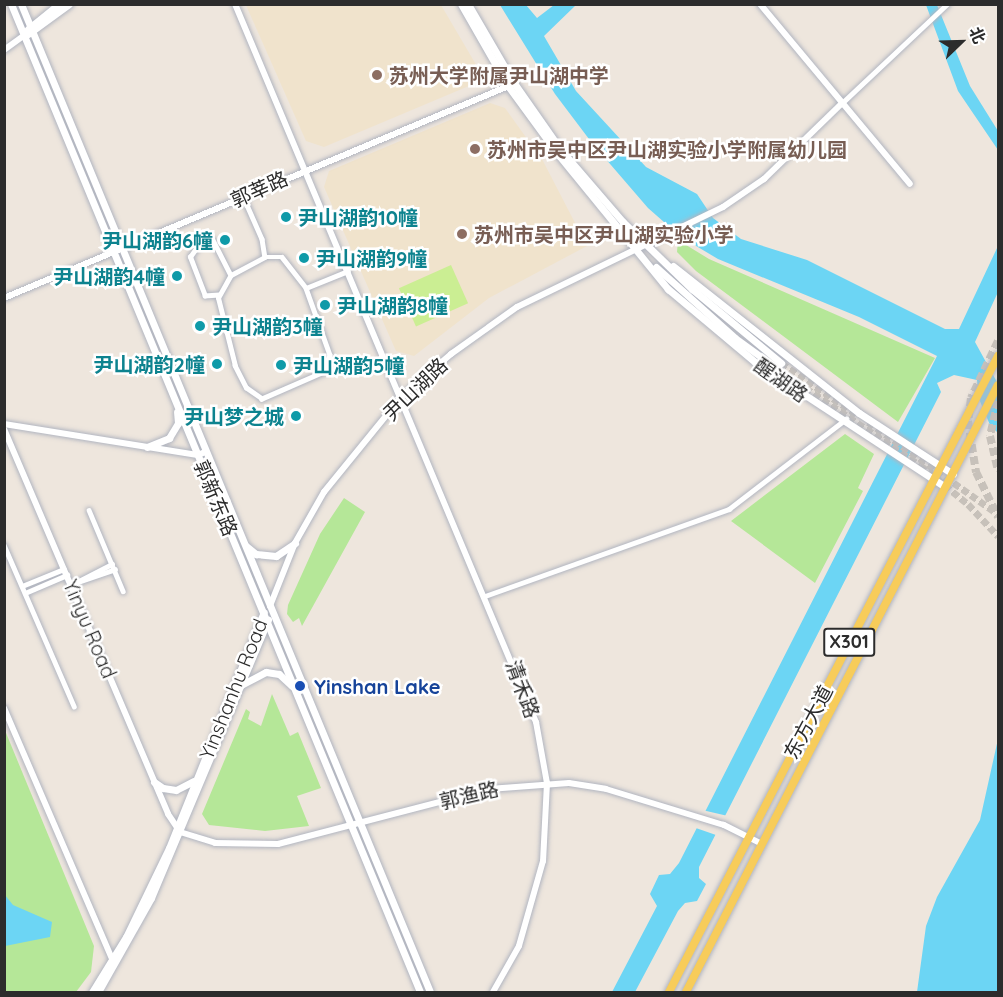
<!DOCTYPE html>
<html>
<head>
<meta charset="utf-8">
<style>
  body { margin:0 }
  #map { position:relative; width:1003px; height:997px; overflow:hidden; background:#eee6dd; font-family:Quicksand,"Noto Sans SC",sans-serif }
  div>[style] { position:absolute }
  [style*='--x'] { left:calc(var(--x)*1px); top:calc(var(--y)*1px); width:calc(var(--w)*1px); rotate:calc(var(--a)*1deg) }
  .education>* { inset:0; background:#f0e3cc }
  .green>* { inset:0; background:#b5e798 }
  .pitch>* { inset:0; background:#cbee93; transform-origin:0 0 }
  .water>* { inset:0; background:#6cd5f4 }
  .pier>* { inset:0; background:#eee6dd }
  .secondary-tunnel>* { height:7px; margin-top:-3.5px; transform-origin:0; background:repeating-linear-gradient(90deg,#c7c1ba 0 7px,transparent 0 10.5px) }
  .primary-tunnel>* { height:8px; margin-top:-4px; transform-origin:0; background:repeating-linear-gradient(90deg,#c7c1ba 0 8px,transparent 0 12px) }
  .roads { filter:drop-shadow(0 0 2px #b1b5c0) drop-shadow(0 0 2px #b1b5c0) }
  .minor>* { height:4.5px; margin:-2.25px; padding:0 2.25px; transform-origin:2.25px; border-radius:2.25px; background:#fff }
  .tertiary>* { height:6px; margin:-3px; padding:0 3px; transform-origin:3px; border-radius:3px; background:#fff }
  .secondary>* { height:7px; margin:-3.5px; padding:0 3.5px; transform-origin:3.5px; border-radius:3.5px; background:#fff }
  .primary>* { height:8px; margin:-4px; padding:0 4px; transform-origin:4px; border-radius:4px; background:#f7cc5a }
  .dots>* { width:16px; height:16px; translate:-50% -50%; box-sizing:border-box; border:3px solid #fff; border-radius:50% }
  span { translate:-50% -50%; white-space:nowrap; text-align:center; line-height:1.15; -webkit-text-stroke:5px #fff; paint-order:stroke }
  .shield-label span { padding:2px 4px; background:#fff; border:2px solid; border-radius:4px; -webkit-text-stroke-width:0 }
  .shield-label { font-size:18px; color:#2c2c2c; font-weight:700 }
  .education-label { font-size:20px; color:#785e54; font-weight:700 }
  .left { translate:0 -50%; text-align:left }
  .street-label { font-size:20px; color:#2c2c2c }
  .culture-label { font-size:20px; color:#0d838f; font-weight:700 }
  .right { translate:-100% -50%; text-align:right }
  .transit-label { font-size:20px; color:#164399; font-weight:700 }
  .frame { position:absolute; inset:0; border:6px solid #2c2c2c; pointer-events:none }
  .north { position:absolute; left:931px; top:12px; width:60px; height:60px; -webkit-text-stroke:4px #fff; paint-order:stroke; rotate:67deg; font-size:16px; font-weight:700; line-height:24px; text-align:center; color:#2c2c2c }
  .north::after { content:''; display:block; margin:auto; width:21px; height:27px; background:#2c2c2c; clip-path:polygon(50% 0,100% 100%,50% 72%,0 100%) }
</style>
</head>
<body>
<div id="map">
  <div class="education">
    <i style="clip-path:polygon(246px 5px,441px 5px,478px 68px,476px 83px,324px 147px,306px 141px)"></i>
    <i style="clip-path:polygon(490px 103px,505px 108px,543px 161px,587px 246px,489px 298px,414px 356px,396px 351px,324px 187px,329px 171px)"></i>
  </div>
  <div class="green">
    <i style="clip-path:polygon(678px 240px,709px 259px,935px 358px,898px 422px,696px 271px,677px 252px)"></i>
    <i style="clip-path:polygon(845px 434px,874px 454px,858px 488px,863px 491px,815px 583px,731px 521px)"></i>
    <i style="clip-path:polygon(344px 498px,365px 512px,302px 626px,299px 618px,293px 622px,287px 614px,288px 605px,320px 534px)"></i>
    <i style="clip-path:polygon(272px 694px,290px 736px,298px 732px,321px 788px,297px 796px,309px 826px,265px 831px,209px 825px,202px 814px,246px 709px,250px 712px,248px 719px,261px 726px)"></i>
    <i style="clip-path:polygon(4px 728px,94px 946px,91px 972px,76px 992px,5px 992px)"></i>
  </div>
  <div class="pitch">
    <i style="left:451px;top:265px;width:42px;height:57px;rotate:66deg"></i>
  </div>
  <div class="water">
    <i style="clip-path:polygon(500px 5px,526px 5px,537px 18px,554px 5px,576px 5px,544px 36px,576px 91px,646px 167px,697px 194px,713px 218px,741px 239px,807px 260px,945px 329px,959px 329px,998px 246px,998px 292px,975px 342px,998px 384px,998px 433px,990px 425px,979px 399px,977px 380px,954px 375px,937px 383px,941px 392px,699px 867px,699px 878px,706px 884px,697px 901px,685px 903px,678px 911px,635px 992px,612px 992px,657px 906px,650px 894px,659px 875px,670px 874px,679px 863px,937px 356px,859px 317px,718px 259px,681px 237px,648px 208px,592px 143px,555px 94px)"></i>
    <i style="clip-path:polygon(926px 5px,937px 5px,970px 86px,998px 131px,998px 150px,958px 91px)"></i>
    <i style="clip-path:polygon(998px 739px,998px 992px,917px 992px,926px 926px,937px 897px,980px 820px)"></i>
    <i style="clip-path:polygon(5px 895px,13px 905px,52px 922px,50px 937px,5px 946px)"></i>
  </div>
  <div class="pier">
    <i style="clip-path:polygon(702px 810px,728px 816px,716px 835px,693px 827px)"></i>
  </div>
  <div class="secondary-tunnel">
    <i style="--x:781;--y:363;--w:91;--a:34.2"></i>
    <i style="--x:779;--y:370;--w:170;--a:34"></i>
    <i style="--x:920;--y:465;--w:62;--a:39.1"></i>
    <i style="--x:968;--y:504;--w:44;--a:46.8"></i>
    <i style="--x:868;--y:422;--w:159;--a:35.3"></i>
  </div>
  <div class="primary-tunnel">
    <i style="--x:998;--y:341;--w:63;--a:115.3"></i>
    <i style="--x:971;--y:398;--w:23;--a:97"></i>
    <i style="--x:968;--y:421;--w:52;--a:81.1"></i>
    <i style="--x:976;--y:472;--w:50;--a:63.9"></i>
    <i style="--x:998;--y:401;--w:36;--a:103"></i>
    <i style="--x:990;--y:436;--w:36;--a:77"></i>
  </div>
  <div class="roads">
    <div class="minor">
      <i style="--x:841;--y:104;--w:146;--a:-43.3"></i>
      <i style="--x:243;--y:196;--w:47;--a:66.2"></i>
      <i style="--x:262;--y:239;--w:18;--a:81"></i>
      <i style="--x:265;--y:257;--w:17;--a:0"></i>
      <i style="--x:282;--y:257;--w:39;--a:52"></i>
      <i style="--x:306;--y:288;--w:71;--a:70.3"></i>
      <i style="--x:330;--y:355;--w:18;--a:109"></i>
      <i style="--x:324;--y:372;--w:68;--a:156.5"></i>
      <i style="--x:262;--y:399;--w:19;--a:-145"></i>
      <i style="--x:246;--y:388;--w:25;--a:-117"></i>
      <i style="--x:235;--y:366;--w:70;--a:-104"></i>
      <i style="--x:218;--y:298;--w:26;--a:-61"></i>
      <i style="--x:231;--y:275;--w:38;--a:-28"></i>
      <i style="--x:306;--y:288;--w:45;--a:-22"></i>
      <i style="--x:219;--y:295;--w:14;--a:176"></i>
      <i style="--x:205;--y:296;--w:42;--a:-111"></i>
      <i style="--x:190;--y:257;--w:21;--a:-55"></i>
      <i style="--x:202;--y:240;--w:11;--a:0"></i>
      <i style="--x:213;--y:240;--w:39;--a:63"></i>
      <i style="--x:89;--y:510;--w:88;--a:67.2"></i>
      <i style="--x:4;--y:545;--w:176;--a:66.5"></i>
      <i style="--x:78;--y:582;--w:39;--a:-19"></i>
      <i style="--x:71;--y:585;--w:46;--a:-27.1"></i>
      <i style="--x:22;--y:586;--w:45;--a:-22"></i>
      <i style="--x:25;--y:593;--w:46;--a:-23.2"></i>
      <i style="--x:485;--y:596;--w:259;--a:-19.6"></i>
      <i style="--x:729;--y:509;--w:148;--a:-37.6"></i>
    </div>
    <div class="tertiary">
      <i style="--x:235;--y:4;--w:779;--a:67.26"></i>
      <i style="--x:536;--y:722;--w:62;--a:79.8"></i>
      <i style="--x:547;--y:783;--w:78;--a:92.9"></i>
      <i style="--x:543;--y:861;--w:88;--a:105.8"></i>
      <i style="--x:519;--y:946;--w:53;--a:119.5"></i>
      <i style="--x:760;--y:4;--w:234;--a:50.2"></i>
      <i style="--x:4;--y:50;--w:24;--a:-36"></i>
      <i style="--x:4;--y:298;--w:550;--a:-22.79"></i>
      <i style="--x:4;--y:424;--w:196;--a:9.1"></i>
      <i style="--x:198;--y:455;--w:8;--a:-23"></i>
      <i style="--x:4;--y:429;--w:418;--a:66.9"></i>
      <i style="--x:168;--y:814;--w:22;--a:56"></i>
      <i style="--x:180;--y:832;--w:37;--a:17"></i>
      <i style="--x:215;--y:843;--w:63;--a:0.9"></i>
      <i style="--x:278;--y:844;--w:218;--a:-14.6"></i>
      <i style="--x:489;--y:789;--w:80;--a:-4.3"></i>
      <i style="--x:569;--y:783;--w:37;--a:9"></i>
      <i style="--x:606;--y:789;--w:123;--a:17"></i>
      <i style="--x:724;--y:825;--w:40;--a:26.6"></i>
      <i style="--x:270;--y:606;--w:68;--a:-68.4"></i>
      <i style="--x:295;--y:543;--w:59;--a:-60.4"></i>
      <i style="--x:324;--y:492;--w:124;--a:-50.9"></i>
      <i style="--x:402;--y:396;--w:65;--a:-40.6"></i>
      <i style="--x:451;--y:354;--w:81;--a:-35.5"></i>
      <i style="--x:517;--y:307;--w:229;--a:-25.9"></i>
      <i style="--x:723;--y:207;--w:50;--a:-34.3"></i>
      <i style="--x:764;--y:179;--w:107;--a:-44.2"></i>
      <i style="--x:4;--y:708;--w:275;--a:66.7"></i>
    </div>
    <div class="secondary">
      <i style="--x:11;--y:4;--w:1069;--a:67.51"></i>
      <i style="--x:21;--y:4;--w:1069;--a:67.51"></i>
      <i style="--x:461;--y:4;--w:95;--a:60.2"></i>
      <i style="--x:508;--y:86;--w:83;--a:53.8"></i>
      <i style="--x:557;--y:153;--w:176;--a:50.8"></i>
      <i style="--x:668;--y:289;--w:114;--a:40"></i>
      <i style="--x:755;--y:362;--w:227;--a:33.3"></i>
      <i style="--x:468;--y:4;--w:91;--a:59.8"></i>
      <i style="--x:514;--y:83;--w:82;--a:55"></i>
      <i style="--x:561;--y:150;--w:95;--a:49.3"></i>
      <i style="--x:623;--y:222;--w:96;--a:44.2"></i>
      <i style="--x:692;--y:289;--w:116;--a:39.7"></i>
      <i style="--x:28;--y:29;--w:40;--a:-39"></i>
      <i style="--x:28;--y:34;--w:51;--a:-36.2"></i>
      <i style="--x:673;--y:266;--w:237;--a:38.3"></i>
      <i style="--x:859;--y:413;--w:112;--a:33"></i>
      <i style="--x:656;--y:267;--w:106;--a:41.9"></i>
      <i style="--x:735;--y:338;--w:54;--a:36"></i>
      <i style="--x:147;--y:447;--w:24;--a:-22"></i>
      <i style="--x:169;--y:438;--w:17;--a:-59"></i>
      <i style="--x:178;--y:423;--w:11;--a:-95"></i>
      <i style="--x:246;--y:546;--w:13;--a:39"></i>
      <i style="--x:256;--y:554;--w:20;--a:6"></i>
      <i style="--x:276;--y:556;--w:23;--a:-34"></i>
      <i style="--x:243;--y:684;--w:26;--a:-28"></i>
      <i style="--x:266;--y:672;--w:13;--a:9"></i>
      <i style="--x:279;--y:674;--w:18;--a:43"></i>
      <i style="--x:154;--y:782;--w:11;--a:34"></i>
      <i style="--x:163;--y:788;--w:13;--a:9"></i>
      <i style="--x:176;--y:790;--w:20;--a:-27"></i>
      <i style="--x:92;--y:992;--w:65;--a:-58.3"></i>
      <i style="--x:126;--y:937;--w:99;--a:-64.2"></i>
      <i style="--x:169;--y:848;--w:254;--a:-68.1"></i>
      <i style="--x:98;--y:992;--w:108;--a:-60.6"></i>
      <i style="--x:151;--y:898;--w:302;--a:-67.2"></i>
    </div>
    <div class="primary">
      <i style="--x:669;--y:992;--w:716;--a:-62.65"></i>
      <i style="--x:686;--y:992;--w:682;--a:-62.8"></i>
    </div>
  </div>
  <div class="dots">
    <i style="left:377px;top:75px;background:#8d6e63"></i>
    <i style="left:475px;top:149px;background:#8d6e63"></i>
    <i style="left:286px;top:217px;background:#0f9aa8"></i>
    <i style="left:462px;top:234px;background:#8d6e63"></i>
    <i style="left:225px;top:240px;background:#0f9aa8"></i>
    <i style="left:304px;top:258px;background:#0f9aa8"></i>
    <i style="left:177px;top:276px;background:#0f9aa8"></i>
    <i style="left:325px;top:305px;background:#0f9aa8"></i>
    <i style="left:200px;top:326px;background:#0f9aa8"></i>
    <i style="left:217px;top:364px;background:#0f9aa8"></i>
    <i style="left:281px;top:365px;background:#0f9aa8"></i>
    <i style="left:296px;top:416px;background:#0f9aa8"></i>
    <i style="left:300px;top:686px;background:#1a4fb4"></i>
  </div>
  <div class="shield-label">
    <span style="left:849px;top:642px">X301</span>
  </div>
  <div class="education-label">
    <span class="left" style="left:389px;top:75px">苏州大学附属尹山湖中学</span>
    <span class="left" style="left:487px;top:149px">苏州市吴中区尹山湖实验小学附属幼儿园</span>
    <span class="left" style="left:474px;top:234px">苏州市吴中区尹山湖实验小学</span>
  </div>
  <div class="street-label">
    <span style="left:259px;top:189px;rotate:-24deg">郭莘路</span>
    <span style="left:781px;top:380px;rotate:35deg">醒湖路</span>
    <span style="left:415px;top:389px;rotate:-44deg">尹山湖路</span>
    <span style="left:216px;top:498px;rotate:67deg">郭新东路</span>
    <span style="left:90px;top:629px;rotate:67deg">Yinyu Road</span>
    <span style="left:233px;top:689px;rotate:-68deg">Yinshanhu Road</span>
    <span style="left:523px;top:689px;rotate:70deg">清禾路</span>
    <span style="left:808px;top:722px;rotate:-62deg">东方大道</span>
    <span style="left:469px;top:795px;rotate:-13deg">郭渔路</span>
  </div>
  <div class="culture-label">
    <span class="left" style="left:298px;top:217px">尹山湖韵10幢</span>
    <span class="right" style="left:213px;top:240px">尹山湖韵6幢</span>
    <span class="left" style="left:316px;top:258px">尹山湖韵9幢</span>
    <span class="right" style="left:165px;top:276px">尹山湖韵4幢</span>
    <span class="left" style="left:337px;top:305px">尹山湖韵8幢</span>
    <span class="left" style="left:212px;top:326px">尹山湖韵3幢</span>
    <span class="right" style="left:205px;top:364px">尹山湖韵2幢</span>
    <span class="left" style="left:293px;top:365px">尹山湖韵5幢</span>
    <span class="right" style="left:284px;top:416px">尹山梦之城</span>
  </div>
  <div class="transit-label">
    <span class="left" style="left:314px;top:686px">Yinshan Lake</span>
  </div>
  <div class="frame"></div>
  <div class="north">北</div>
</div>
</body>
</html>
